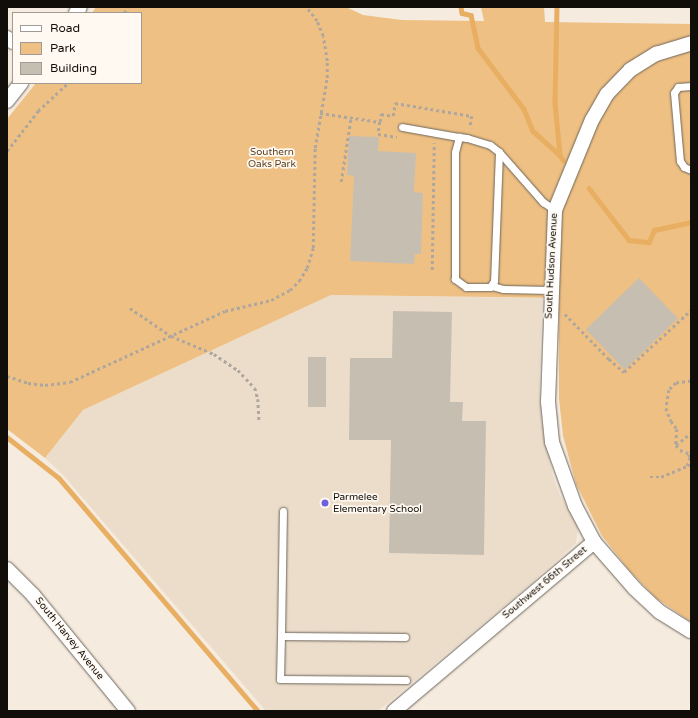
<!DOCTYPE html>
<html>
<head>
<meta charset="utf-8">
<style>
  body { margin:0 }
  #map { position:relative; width:698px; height:718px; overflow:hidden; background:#f5ebdf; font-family:"Varela Round",sans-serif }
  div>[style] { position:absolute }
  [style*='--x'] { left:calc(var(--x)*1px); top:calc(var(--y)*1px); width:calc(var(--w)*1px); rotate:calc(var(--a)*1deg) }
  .built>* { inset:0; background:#ecddcb }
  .green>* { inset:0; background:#efc083 }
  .stream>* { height:4.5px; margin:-2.25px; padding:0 2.25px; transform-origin:2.25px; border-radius:2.25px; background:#e8ae61 }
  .building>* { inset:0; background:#c7beb2; transform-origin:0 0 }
  .path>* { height:2.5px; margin-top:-1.25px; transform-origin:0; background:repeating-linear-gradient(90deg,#afa79d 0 3px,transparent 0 6px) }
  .roads { filter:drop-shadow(0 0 1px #6d655b) drop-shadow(0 0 1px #6d655b) }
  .lane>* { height:7px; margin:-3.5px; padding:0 3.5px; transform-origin:3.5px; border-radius:3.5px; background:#fff }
  .street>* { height:14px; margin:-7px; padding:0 7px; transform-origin:7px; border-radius:7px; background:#fff }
  .dots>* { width:11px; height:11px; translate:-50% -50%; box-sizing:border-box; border:2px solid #fff9f2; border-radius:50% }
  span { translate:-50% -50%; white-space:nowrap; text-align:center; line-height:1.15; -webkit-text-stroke:3.5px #fff9f2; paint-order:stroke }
  .park-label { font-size:10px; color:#5a4221 }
  .street-label { font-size:10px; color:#110e0a }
  .poi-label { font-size:10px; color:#110e0a }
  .left { translate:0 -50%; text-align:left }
  .frame { position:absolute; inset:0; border:8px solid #110e0a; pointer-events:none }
  .legend { position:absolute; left:12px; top:12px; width:130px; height:72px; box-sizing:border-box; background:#fff9f2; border:1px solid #a09b95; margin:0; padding:5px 7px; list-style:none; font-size:12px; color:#110e0a }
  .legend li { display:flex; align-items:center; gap:8px; height:20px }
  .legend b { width:20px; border:1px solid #a09b95 }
</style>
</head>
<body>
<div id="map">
  <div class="built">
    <i style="clip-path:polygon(331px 295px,542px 298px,539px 391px,542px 421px,553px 476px,559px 493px,578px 527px,576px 543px,527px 587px,378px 711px,266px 711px,63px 475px,45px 458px,83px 410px)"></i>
  </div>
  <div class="green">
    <i style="clip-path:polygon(96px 7px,346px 7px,363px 15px,402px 20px,484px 21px,481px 7px,544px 7px,545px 22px,691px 24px,691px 622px,656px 598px,629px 570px,602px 536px,576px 484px,563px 436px,559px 399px,559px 298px,331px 295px,83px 410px,45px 458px,7px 429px,7px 119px,36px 83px,141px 83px,141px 13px,92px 13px)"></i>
  </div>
  <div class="stream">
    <i style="--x:461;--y:7;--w:6;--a:81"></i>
    <i style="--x:462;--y:13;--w:9;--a:13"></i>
    <i style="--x:471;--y:15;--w:34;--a:78"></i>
    <i style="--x:478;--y:48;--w:76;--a:53"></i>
    <i style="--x:524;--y:109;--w:24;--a:68"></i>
    <i style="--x:533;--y:131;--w:36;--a:42"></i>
    <i style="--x:560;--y:155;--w:6;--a:59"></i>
    <i style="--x:557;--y:7;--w:96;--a:91.2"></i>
    <i style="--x:555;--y:103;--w:52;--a:84.5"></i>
    <i style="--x:589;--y:188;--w:66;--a:52.4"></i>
    <i style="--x:629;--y:240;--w:20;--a:6"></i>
    <i style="--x:649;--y:242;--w:13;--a:-67"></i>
    <i style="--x:654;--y:230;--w:38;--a:-12"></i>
    <i style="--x:7;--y:437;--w:66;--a:38.3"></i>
    <i style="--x:59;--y:478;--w:306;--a:49.5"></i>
  </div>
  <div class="building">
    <i style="clip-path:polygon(349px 136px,379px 137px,378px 151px,416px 153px,414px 192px,423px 193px,421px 254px,415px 254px,414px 264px,350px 261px,354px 176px,347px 175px)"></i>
    <i style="left:639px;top:278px;width:56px;height:74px;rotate:46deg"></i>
    <i style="clip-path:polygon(393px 311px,452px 312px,450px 402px,463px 402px,462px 421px,486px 421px,484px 555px,389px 553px,391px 440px,349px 440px,350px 358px,392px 358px)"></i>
    <i style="left:308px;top:357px;width:18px;height:50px"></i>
  </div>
  <div class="path">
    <i style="--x:124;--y:13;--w:7;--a:-63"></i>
    <i style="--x:320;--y:113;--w:61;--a:8.5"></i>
    <i style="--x:380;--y:122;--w:12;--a:99"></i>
    <i style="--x:378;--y:134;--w:19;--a:9"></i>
    <i style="--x:380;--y:122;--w:8;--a:-83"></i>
    <i style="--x:381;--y:114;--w:12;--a:9"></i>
    <i style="--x:393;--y:116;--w:13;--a:-81"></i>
    <i style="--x:395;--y:103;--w:78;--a:9.6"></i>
    <i style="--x:472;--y:116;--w:12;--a:99"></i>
    <i style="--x:7;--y:151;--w:51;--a:-52.2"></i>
    <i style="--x:38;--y:111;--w:41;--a:-43"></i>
    <i style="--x:341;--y:182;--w:66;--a:-81.3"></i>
    <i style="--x:432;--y:270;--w:127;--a:-89.1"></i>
    <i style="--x:130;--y:308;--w:50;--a:34.3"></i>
    <i style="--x:171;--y:336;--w:47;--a:22.7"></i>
    <i style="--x:214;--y:354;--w:29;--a:34"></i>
    <i style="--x:238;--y:370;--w:25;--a:47"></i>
    <i style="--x:255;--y:388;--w:11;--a:75"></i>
    <i style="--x:258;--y:399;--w:21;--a:87"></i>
    <i style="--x:565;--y:314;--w:63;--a:45.6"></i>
    <i style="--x:609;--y:359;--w:20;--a:41"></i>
    <i style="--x:624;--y:372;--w:91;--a:-42.8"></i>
    <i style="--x:7;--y:376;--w:22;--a:18"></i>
    <i style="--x:28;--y:383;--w:17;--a:7"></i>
    <i style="--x:45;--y:385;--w:25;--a:-7"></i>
    <i style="--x:70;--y:382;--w:170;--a:-24.6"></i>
    <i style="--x:225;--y:311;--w:47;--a:-13.4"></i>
    <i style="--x:271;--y:300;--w:21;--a:-28"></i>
    <i style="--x:290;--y:290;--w:13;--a:-45"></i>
    <i style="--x:299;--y:281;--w:15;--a:-58"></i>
    <i style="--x:307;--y:268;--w:21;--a:-73"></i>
    <i style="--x:313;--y:248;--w:100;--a:-88.9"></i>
    <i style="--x:315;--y:148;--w:71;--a:-80.3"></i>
    <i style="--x:327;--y:78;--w:17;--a:-90"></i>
    <i style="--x:327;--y:61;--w:25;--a:-99"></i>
    <i style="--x:323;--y:36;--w:16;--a:-112"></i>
    <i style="--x:317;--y:21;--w:18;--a:-128"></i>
    <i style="--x:691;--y:381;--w:15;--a:172"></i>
    <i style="--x:676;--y:383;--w:10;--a:135"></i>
    <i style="--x:669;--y:390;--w:18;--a:99"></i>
    <i style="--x:666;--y:408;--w:14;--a:69"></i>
    <i style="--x:671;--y:421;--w:10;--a:53"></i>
    <i style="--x:677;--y:429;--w:16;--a:94"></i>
    <i style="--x:676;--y:445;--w:6;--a:51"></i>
    <i style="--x:680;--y:450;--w:12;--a:20"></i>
    <i style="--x:676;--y:445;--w:19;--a:-39"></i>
    <i style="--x:687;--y:466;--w:9;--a:-72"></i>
    <i style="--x:690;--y:457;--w:4;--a:-124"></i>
    <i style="--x:650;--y:477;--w:11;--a:0"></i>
    <i style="--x:661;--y:477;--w:33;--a:-23"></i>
  </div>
  <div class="roads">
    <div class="lane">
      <i style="--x:691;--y:86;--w:13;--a:176"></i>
      <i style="--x:678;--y:87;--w:7;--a:124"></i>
      <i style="--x:674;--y:93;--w:68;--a:85"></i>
      <i style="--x:680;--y:161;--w:7;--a:56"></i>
      <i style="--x:684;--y:167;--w:8;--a:23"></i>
      <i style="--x:402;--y:127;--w:58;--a:10"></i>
      <i style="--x:499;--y:152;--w:129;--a:92.2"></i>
      <i style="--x:494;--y:281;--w:7;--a:124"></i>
      <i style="--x:490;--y:287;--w:24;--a:180"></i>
      <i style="--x:466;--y:287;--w:14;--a:-144"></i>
      <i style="--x:455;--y:279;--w:127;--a:-90"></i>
      <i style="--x:455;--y:152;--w:16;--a:-75"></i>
      <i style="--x:459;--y:137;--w:8;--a:7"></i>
      <i style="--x:467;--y:138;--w:24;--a:17"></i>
      <i style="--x:490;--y:145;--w:11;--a:38"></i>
      <i style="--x:499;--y:152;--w:67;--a:48.7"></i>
      <i style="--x:543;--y:202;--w:14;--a:34"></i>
      <i style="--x:492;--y:286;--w:11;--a:15"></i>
      <i style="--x:503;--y:289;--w:48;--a:1.2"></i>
      <i style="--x:281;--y:636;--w:125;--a:-89.1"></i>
      <i style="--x:405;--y:637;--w:124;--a:-179.5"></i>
      <i style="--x:281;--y:636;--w:43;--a:91.3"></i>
      <i style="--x:280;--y:679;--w:126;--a:0.5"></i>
    </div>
    <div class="street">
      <i style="--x:76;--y:13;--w:7;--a:-56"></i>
      <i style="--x:7;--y:38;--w:7;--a:34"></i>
      <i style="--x:7;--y:101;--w:23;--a:-52"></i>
      <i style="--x:594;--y:542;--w:41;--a:-117.8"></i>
      <i style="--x:575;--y:506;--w:68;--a:-109.8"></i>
      <i style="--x:552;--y:442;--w:40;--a:-95.7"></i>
      <i style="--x:548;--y:402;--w:192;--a:-87.9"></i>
      <i style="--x:555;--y:210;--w:97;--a:-67.7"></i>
      <i style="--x:592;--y:120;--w:30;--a:-60"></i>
      <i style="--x:607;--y:94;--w:33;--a:-46"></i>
      <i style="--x:630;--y:70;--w:31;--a:-32"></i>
      <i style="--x:656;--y:54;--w:37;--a:-17"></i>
      <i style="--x:7;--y:569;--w:37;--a:45"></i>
      <i style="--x:33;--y:595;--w:150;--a:50.7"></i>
      <i style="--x:394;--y:711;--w:262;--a:-40.2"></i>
      <i style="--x:594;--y:542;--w:62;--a:48.9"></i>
      <i style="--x:635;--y:589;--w:34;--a:43"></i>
      <i style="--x:660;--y:612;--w:36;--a:32"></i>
    </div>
  </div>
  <div class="dots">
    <i style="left:325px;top:503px;background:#6c62dc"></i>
  </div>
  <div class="park-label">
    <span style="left:272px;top:158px">Southern<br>Oaks Park</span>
  </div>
  <div class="street-label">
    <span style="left:552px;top:266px;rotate:-87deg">South Hudson Avenue</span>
    <span style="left:545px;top:583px;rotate:-40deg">Southwest 66th Street</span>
    <span style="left:69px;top:639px;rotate:51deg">South Harvey Avenue</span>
  </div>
  <div class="poi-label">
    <span class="left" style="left:333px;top:503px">Parmelee<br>Elementary School</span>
  </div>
  <div class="frame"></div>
  <ul class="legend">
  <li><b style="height:5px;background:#fff"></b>Road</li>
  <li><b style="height:11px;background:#efc083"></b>Park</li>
  <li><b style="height:11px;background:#c7beb2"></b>Building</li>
  </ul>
</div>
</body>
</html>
